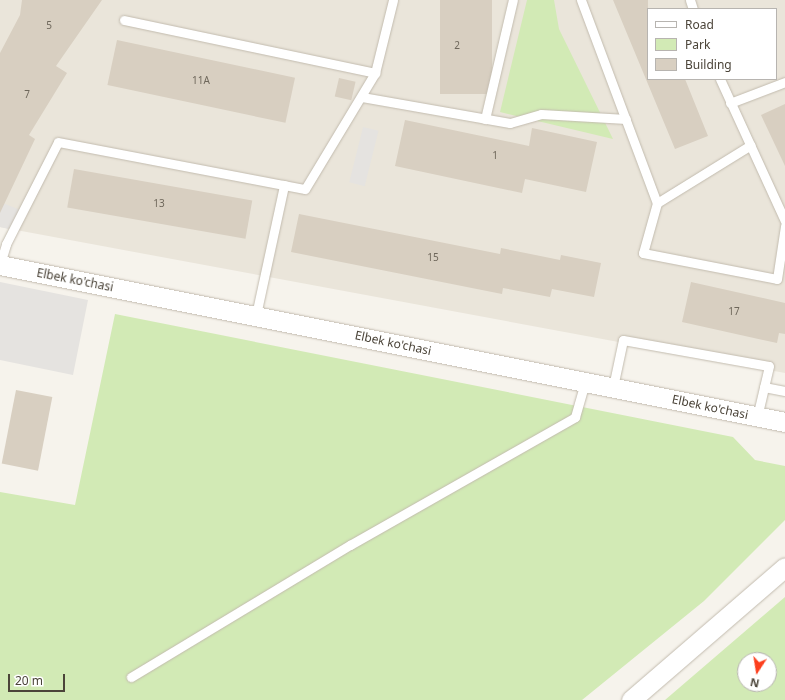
<!DOCTYPE html>
<html>
<head>
<meta charset="utf-8">
<style>
  body { margin:0 }
  #map { position:relative; width:785px; height:700px; overflow:hidden; background:#f6f3ec; font-family:"Noto Sans",sans-serif }
  div>[style] { position:absolute }
  [style*='--x'] { left:calc(var(--x)*1px); top:calc(var(--y)*1px); width:calc(var(--w)*1px); rotate:calc(var(--a)*1deg) }
  .residential>* { inset:0; background:#eae5da }
  .green>* { inset:0; background:#d2eab5 }
  .parking>* { inset:0; background:#e5e3e0; transform-origin:0 0 }
  .building>* { inset:0; background:#d8cfc1; transform-origin:0 0 }
  .roads { filter:drop-shadow(0 0 1px #c2bbae) drop-shadow(0 0 1px #c2bbae) }
  .lane>* { height:9px; margin:-4.5px; padding:0 4.5px; transform-origin:4.5px; border-radius:4.5px; background:#fff }
  .street>* { height:19px; margin:-9.5px; padding:0 9.5px; transform-origin:9.5px; border-radius:9.5px; background:#fff }
  span { translate:-50% -50%; white-space:nowrap; text-align:center; line-height:1.15; -webkit-text-stroke:3px #fff; paint-order:stroke }
  .number-label { font-size:10px; color:#6e675b }
  .number-label span { -webkit-text-stroke-width:0 }
  .street-label { font-size:12px; color:#4b4439 }
  .legend { position:absolute; left:647px; top:8px; width:130px; height:72px; box-sizing:border-box; background:#fff; border:1px solid #b7b4b0; margin:0; padding:5px 7px; list-style:none; font-size:12px; color:#4b4439 }
  .legend li { display:flex; align-items:center; gap:8px; height:20px }
  .legend b { width:20px; border:1px solid #b7b4b0 }
  .north { position:absolute; left:737px; top:652px; width:40px; height:40px; box-sizing:border-box; background:#fff; border:1px solid #b7b4b0; border-radius:50%; rotate:192deg; font-size:11px; font-weight:700; line-height:16px; text-align:center; color:#4b4439 }
  .north::after { content:''; display:block; margin:auto; width:14px; height:18px; background:#fc3f1d; clip-path:polygon(50% 0,100% 100%,50% 72%,0 100%) }
  .scale { position:absolute; left:8px; top:674px; width:57px; height:18px; box-sizing:border-box; border:2px solid #4b4439; border-top:0; padding-left:5px; font-size:12px; line-height:14px; white-space:nowrap; color:#4b4439; -webkit-text-stroke:3px #fff; paint-order:stroke }
</style>
</head>
<body>
<div id="map">
  <div class="residential">
    <i style="clip-path:polygon(evenodd,0 0,785px 0,785px 373px,0 227px,0 0,648px 9px,776px 9px,776px 79px,648px 79px,648px 9px)"></i>
  </div>
  <div class="green">
    <i style="clip-path:polygon(527px 0,554px 0,559px 29px,613px 139px,500px 112px)"></i>
    <i style="clip-path:polygon(115px 314px,733px 437px,755px 460px,785px 466px,785px 520px,704px 601px,582px 700px,0 700px,0 492px,75px 505px)"></i>
    <i style="clip-path:polygon(evenodd,785px 597px,785px 700px,665px 700px,785px 597px,745px 660px,769px 660px,769px 684px,745px 684px,745px 660px)"></i>
  </div>
  <div class="parking">
    <i style="left:363px;top:127px;width:16px;height:57px;rotate:14deg"></i>
    <i style="clip-path:polygon(0 202px,23px 211px,13px 230px,0 227px)"></i>
    <i style="clip-path:polygon(0 282px,88px 300px,73px 375px,0 360px)"></i>
  </div>
  <div class="building">
    <i style="clip-path:polygon(22px 0,102px 0,56px 66px,67px 73px,29px 135px,35px 139px,0 213px,0 53px,20px 15px)"></i>
    <i style="left:440px;top:0;width:52px;height:94px"></i>
    <i style="clip-path:polygon(613px 0,648px 0,648px 79px,685px 79px,708px 136px,675px 149px)"></i>
    <i style="left:117px;top:40px;width:182px;height:46px;rotate:12deg"></i>
    <i style="left:339px;top:78px;width:17px;height:19px;rotate:13deg"></i>
    <i style="clip-path:polygon(785px 104px,785px 166px,761px 115px)"></i>
    <i style="clip-path:polygon(405px 120px,529px 146px,532px 128px,597px 142px,586px 192px,525px 179px,522px 193px,395px 166px)"></i>
    <i style="left:74px;top:169px;width:181px;height:39px;rotate:10deg"></i>
    <i style="clip-path:polygon(299px 214px,500px 254px,501px 248px,560px 260px,561px 255px,601px 263px,594px 297px,552px 289px,550px 297px,503px 288px,502px 294px,291px 252px)"></i>
    <i style="clip-path:polygon(691px 282px,785px 303px,785px 334px,779px 333px,777px 343px,682px 322px)"></i>
    <i style="left:16px;top:390px;width:37px;height:75px;rotate:11deg"></i>
  </div>
  <div class="roads">
    <div class="lane">
      <i style="--x:581;--y:0;--w:217;--a:69.5"></i>
      <i style="--x:657;--y:203;--w:52;--a:105.6"></i>
      <i style="--x:643;--y:253;--w:136;--a:11"></i>
      <i style="--x:777;--y:279;--w:54;--a:-81.4"></i>
      <i style="--x:690;--y:0;--w:9;--a:72"></i>
      <i style="--x:124;--y:20;--w:257;--a:11.9"></i>
      <i style="--x:720;--y:79;--w:156;--a:65.4"></i>
      <i style="--x:362;--y:97;--w:150;--a:10"></i>
      <i style="--x:510;--y:123;--w:32;--a:-16"></i>
      <i style="--x:541;--y:114;--w:85;--a:3.4"></i>
      <i style="--x:730;--y:103;--w:59;--a:-20.9"></i>
      <i style="--x:485;--y:119;--w:122;--a:-76.8"></i>
      <i style="--x:657;--y:203;--w:110;--a:-31.7"></i>
      <i style="--x:0;--y:264;--w:21;--a:-73"></i>
      <i style="--x:6;--y:244;--w:114;--a:-63"></i>
      <i style="--x:58;--y:142;--w:251;--a:10.8"></i>
      <i style="--x:305;--y:189;--w:135;--a:-58.9"></i>
      <i style="--x:375;--y:73;--w:75;--a:-76.1"></i>
      <i style="--x:256;--y:315;--w:133;--a:-77.8"></i>
      <i style="--x:613;--y:387;--w:48;--a:-78"></i>
      <i style="--x:623;--y:340;--w:148;--a:10.1"></i>
      <i style="--x:769;--y:366;--w:52;--a:103.2"></i>
      <i style="--x:764;--y:387;--w:21;--a:11"></i>
      <i style="--x:131;--y:677;--w:256;--a:-31.1"></i>
      <i style="--x:350;--y:545;--w:259;--a:-29.6"></i>
      <i style="--x:575;--y:417;--w:36;--a:-74"></i>
    </div>
    <div class="street">
      <i style="--x:0;--y:265;--w:801;--a:11.31"></i>
      <i style="--x:631;--y:700;--w:203;--a:-40.8"></i>
    </div>
  </div>
  <div class="number-label">
    <span style="left:49px;top:26px">5</span>
    <span style="left:457px;top:46px">2</span>
    <span style="left:201px;top:81px">11A</span>
    <span style="left:27px;top:95px">7</span>
    <span style="left:495px;top:156px">1</span>
    <span style="left:159px;top:204px">13</span>
    <span style="left:433px;top:258px">15</span>
    <span style="left:734px;top:312px">17</span>
  </div>
  <div class="street-label">
    <span style="left:75px;top:280px;rotate:11deg">Elbek ko'chasi</span>
    <span style="left:393px;top:343px;rotate:12deg">Elbek ko'chasi</span>
    <span style="left:710px;top:407px;rotate:12deg">Elbek ko'chasi</span>
  </div>
  <ul class="legend">
  <li><b style="height:5px;background:#fff"></b>Road</li>
  <li><b style="height:11px;background:#d2eab5"></b>Park</li>
  <li><b style="height:11px;background:#d8cfc1"></b>Building</li>
  </ul>
  <div class="north">N</div>
  <div class="scale">20 m</div>
</div>
</body>
</html>
